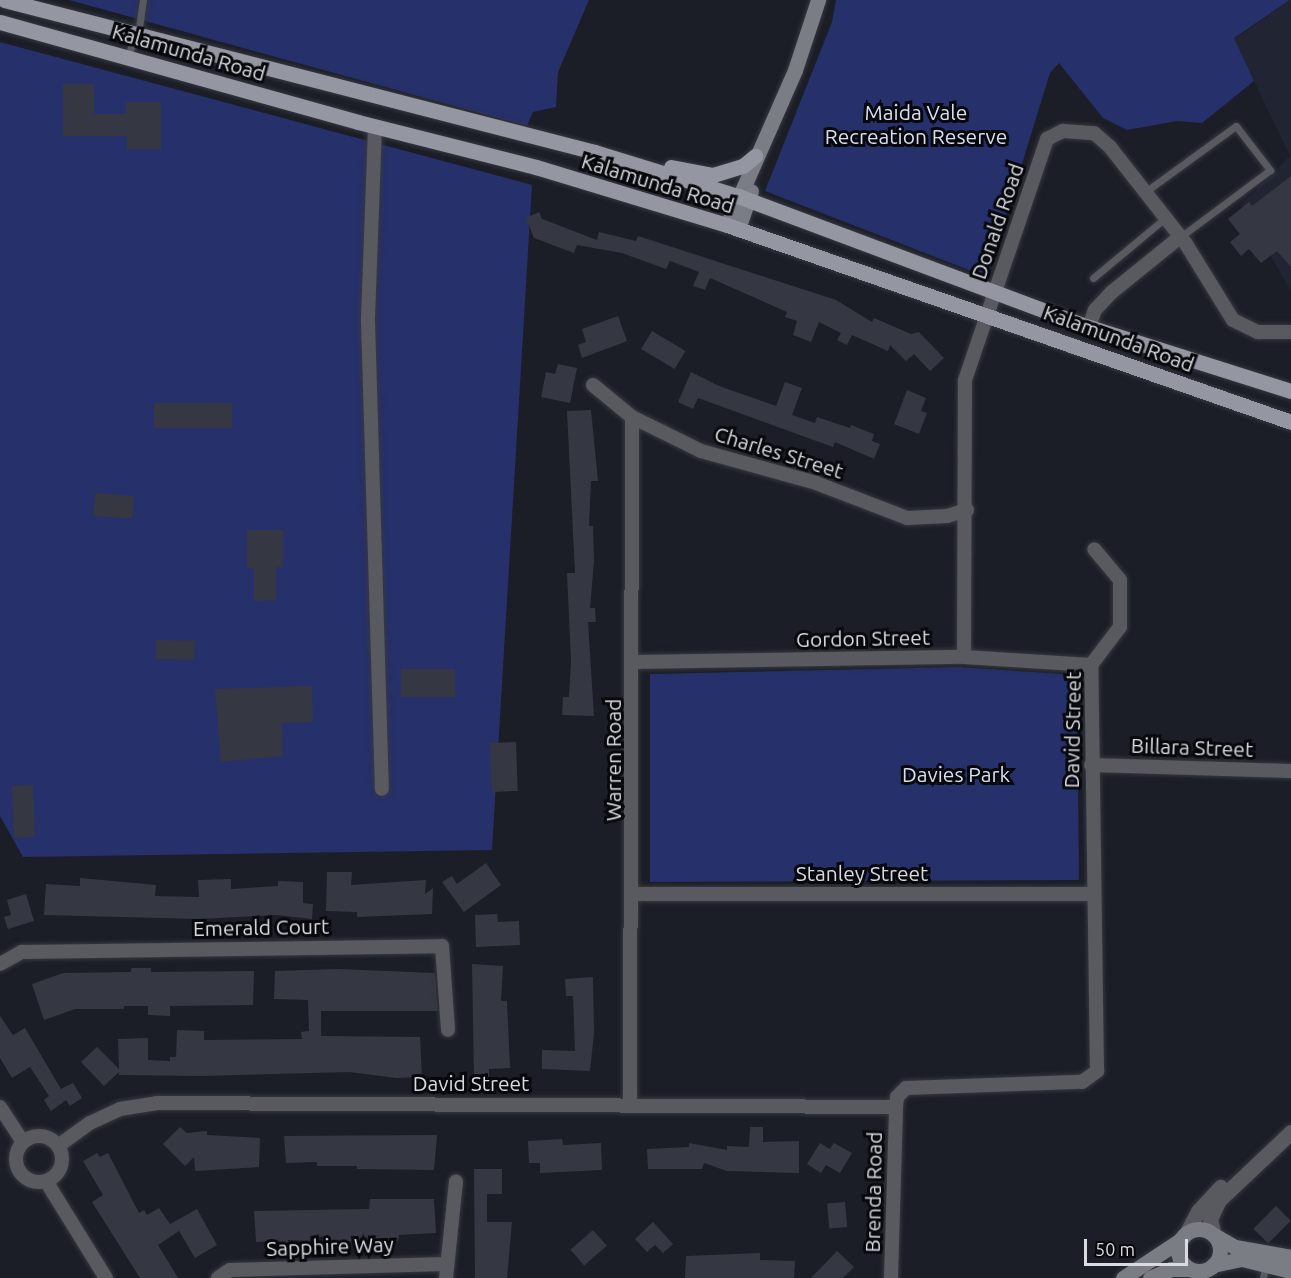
<!DOCTYPE html>
<html>
<head>
<meta charset="utf-8">
<style>
  body { margin:0 }
  #map { position:relative; width:1291px; height:1278px; overflow:hidden; background:#1b1e26; font-family:Ubuntu,sans-serif }
  div>[style] { position:absolute }
  [style*='--x'] { left:calc(var(--x)*1px); top:calc(var(--y)*1px); width:calc(var(--w)*1px); rotate:calc(var(--a)*1deg) }
  .built>* { inset:0; background:#212533 }
  .green>* { inset:0; background:#26306a }
  .building>* { inset:0; background:#353842; transform-origin:0 0 }
  .roads { filter:drop-shadow(0 0 2px #363840) drop-shadow(0 0 2px #363840) }
  .service>* { height:7px; margin:-3.5px; padding:0 3.5px; transform-origin:3.5px; border-radius:3.5px; background:#595a5f }
  .minor>* { height:14px; margin:-7px; padding:0 7px; transform-origin:7px; border-radius:7px; background:#595a5f }
  .minor>.ring { margin:-7px; padding:0; box-sizing:content-box; background:none; border:14px solid #595a5f; border-radius:50% }
  .tertiary>* { height:15px; margin:-7.5px; padding:0 7.5px; transform-origin:7.5px; border-radius:7.5px; background:#595a5f }
  .secondary>* { height:15px; margin:-7.5px; padding:0 7.5px; transform-origin:7.5px; border-radius:7.5px; background:#7a7d84 }
  .secondary>.ring { margin:-7.5px; padding:0; box-sizing:content-box; background:none; border:15px solid #7a7d84; border-radius:50% }
  .primary>* { height:15px; margin:-7.5px; padding:0 7.5px; transform-origin:7.5px; border-radius:7.5px; background:#9497a1 }
  span { translate:-50% -50%; white-space:nowrap; text-align:center; line-height:1.15; -webkit-text-stroke:6px #07080c; paint-order:stroke }
  .street-label { font-size:21px; color:#d9dbe1 }
  .park-label { font-size:21px; color:#d9dff2 }
  .scale { position:absolute; left:1084px; top:1239px; width:104px; height:27px; box-sizing:border-box; border:3px solid #d9dbe1; border-top:0; padding-left:8px; font-size:18px; line-height:21px; white-space:nowrap; color:#d9dbe1; -webkit-text-stroke:4px #07080c; paint-order:stroke }
</style>
</head>
<body>
<div id="map">
  <div class="built">
    <i style="clip-path:polygon(1291px 0,1291px 291px,1241px 205px,1290px 156px,1234px 39px)"></i>
  </div>
  <div class="green">
    <i style="clip-path:polygon(69px 0,589px 0,558px 72px,556px 107px,533px 112px,527px 126px)"></i>
    <i style="clip-path:polygon(836px 0,1290px 0,1234px 38px,1254px 81px,1202px 123px,1177px 121px,1127px 130px,1103px 118px,1059px 63px,1050px 73px,987px 277px,765px 191px,832px 22px)"></i>
    <i style="clip-path:polygon(0 42px,532px 185px,492px 850px,23px 857px,0 816px)"></i>
    <i style="clip-path:polygon(958px 667px,1077px 675px,1079px 880px,650px 882px,650px 674px)"></i>
  </div>
  <div class="building">
    <i style="clip-path:polygon(63px 84px,94px 84px,94px 114px,126px 114px,126px 102px,161px 102px,161px 149px,127px 149px,127px 136px,63px 136px)"></i>
    <i style="clip-path:polygon(1291px 176px,1291px 267px,1277px 251px,1261px 263px,1249px 249px,1241px 256px,1230px 242px,1240px 234px,1228px 219px,1249px 202px,1252px 206px)"></i>
    <i style="clip-path:polygon(539px 212px,542px 219px,597px 240px,599px 232px,636px 241px,638px 236px,836px 300px,872px 322px,874px 318px,911px 334px,919px 332px,944px 358px,930px 371px,914px 354px,906px 361px,890px 345px,888px 351px,852px 335px,847px 345px,837px 340px,841px 333px,819px 322px,811px 342px,793px 335px,797px 321px,785px 317px,787px 312px,710px 278px,705px 290px,693px 286px,699px 272px,670px 261px,666px 269px,622px 253px,577px 245px,574px 253px,534px 238px,526px 218px)"></i>
    <i style="clip-path:polygon(618px 316px,627px 341px,582px 358px,578px 345px,586px 342px,582px 329px)"></i>
    <i style="left:652px;top:331px;width:39px;height:21px;rotate:31deg"></i>
    <i style="clip-path:polygon(558px 364px,577px 368px,570px 403px,541px 397px,546px 372px,555px 374px)"></i>
    <i style="clip-path:polygon(691px 372px,719px 386px,776px 406px,785px 382px,802px 388px,792px 415px,815px 423px,817px 417px,850px 428px,851px 425px,874px 434px,872px 441px,880px 444px,874px 459px,835px 442px,833px 447px,698px 398px,693px 409px,678px 402px)"></i>
    <i style="clip-path:polygon(907px 390px,926px 398px,921px 411px,927px 413px,919px 434px,894px 424px)"></i>
    <i style="left:154px;top:403px;width:78px;height:25px"></i>
    <i style="clip-path:polygon(591px 410px,598px 481px,591px 481px,589px 526px,593px 526px,594px 561px,590px 608px,595px 608px,596px 622px,588px 622px,594px 716px,562px 715px,563px 697px,569px 697px,571px 661px,567px 573px,575px 573px,567px 411px)"></i>
    <i style="left:95px;top:493px;width:39px;height:23px;rotate:4deg"></i>
    <i style="clip-path:polygon(247px 530px,283px 530px,283px 567px,276px 567px,276px 600px,254px 601px,254px 568px,247px 568px)"></i>
    <i style="left:156px;top:640px;width:39px;height:19px;rotate:1deg"></i>
    <i style="left:455px;top:669px;width:28px;height:54px;rotate:90deg"></i>
    <i style="clip-path:polygon(312px 686px,313px 722px,282px 723px,283px 756px,221px 762px,215px 689px)"></i>
    <i style="left:516px;top:742px;width:49px;height:26px;rotate:88deg"></i>
    <i style="left:33px;top:785px;width:52px;height:21px;rotate:88deg"></i>
    <i style="clip-path:polygon(486px 863px,501px 885px,464px 912px,442px 882px,452px 876px,457px 884px)"></i>
    <i style="clip-path:polygon(327px 872px,352px 872px,351px 885px,426px 880px,425px 894px,433px 888px,432px 914px,357px 917px,357px 912px,326px 911px)"></i>
    <i style="clip-path:polygon(80px 878px,156px 885px,155px 896px,199px 897px,198px 880px,231px 879px,231px 889px,278px 886px,278px 881px,303px 882px,303px 903px,313px 904px,312px 919px,277px 915px,200px 919px,44px 915px,46px 884px,80px 886px)"></i>
    <i style="clip-path:polygon(26px 894px,34px 921px,8px 929px,4px 917px,11px 915px,7px 900px)"></i>
    <i style="clip-path:polygon(497px 914px,498px 922px,519px 921px,520px 945px,476px 947px,475px 915px)"></i>
    <i style="clip-path:polygon(472px 964px,503px 966px,501px 1001px,507px 1001px,510px 1068px,489px 1069px,489px 1078px,474px 1078px)"></i>
    <i style="clip-path:polygon(131px 968px,151px 968px,151px 972px,254px 971px,253px 1005px,170px 1006px,170px 1016px,148px 1015px,148px 1006px,124px 1006px,124px 1009px,75px 1009px,44px 1020px,32px 984px,63px 973px,131px 972px)"></i>
    <i style="clip-path:polygon(338px 969px,435px 973px,438px 1011px,321px 1011px,321px 1036px,420px 1037px,422px 1077px,397px 1078px,349px 1072px,201px 1076px,119px 1075px,119px 1072px,104px 1086px,81px 1062px,97px 1047px,119px 1069px,118px 1039px,148px 1038px,148px 1060px,170px 1061px,170px 1057px,176px 1057px,177px 1030px,204px 1031px,204px 1040px,302px 1039px,301px 1032px,309px 1031px,308px 1000px,274px 999px,275px 971px)"></i>
    <i style="clip-path:polygon(593px 977px,594px 1033px,590px 1071px,542px 1069px,542px 1050px,575px 1051px,573px 996px,566px 996px,565px 979px)"></i>
    <i style="clip-path:polygon(0 1016px,13px 1035px,25px 1028px,61px 1089px,73px 1083px,82px 1098px,70px 1106px,66px 1100px,51px 1111px,44px 1100px,49px 1096px,30px 1067px,12px 1078px,0 1058px)"></i>
    <i style="clip-path:polygon(180px 1127px,187px 1133px,207px 1131px,207px 1135px,260px 1138px,259px 1167px,195px 1171px,194px 1157px,185px 1166px,163px 1144px)"></i>
    <i style="clip-path:polygon(750px 1127px,763px 1127px,763px 1142px,799px 1141px,799px 1173px,727px 1171px,704px 1163px,702px 1169px,648px 1169px,647px 1149px,689px 1147px,689px 1143px,727px 1150px,727px 1146px,749px 1147px)"></i>
    <i style="clip-path:polygon(437px 1135px,434px 1170px,357px 1169px,357px 1166px,317px 1166px,317px 1162px,286px 1163px,284px 1136px)"></i>
    <i style="clip-path:polygon(562px 1139px,563px 1145px,601px 1143px,602px 1170px,540px 1173px,540px 1163px,529px 1163px,528px 1141px)"></i>
    <i style="clip-path:polygon(820px 1143px,830px 1149px,834px 1143px,852px 1153px,840px 1173px,826px 1165px,821px 1173px,807px 1164px)"></i>
    <i style="clip-path:polygon(97px 1153px,100px 1157px,108px 1153px,139px 1213px,144px 1210px,147px 1215px,159px 1208px,170px 1224px,197px 1209px,217px 1245px,195px 1258px,179px 1231px,158px 1245px,178px 1278px,140px 1278px,92px 1202px,103px 1195px,83px 1161px)"></i>
    <i style="clip-path:polygon(474px 1169px,502px 1169px,502px 1194px,487px 1194px,487px 1222px,512px 1222px,507px 1278px,475px 1278px)"></i>
    <i style="clip-path:polygon(370px 1199px,434px 1199px,436px 1233px,399px 1235px,398px 1241px,331px 1241px,331px 1237px,310px 1236px,310px 1241px,288px 1240px,289px 1249px,273px 1250px,272px 1241px,256px 1242px,254px 1211px,369px 1209px)"></i>
    <i style="left:845px;top:1202px;width:25px;height:18px;rotate:85deg"></i>
    <i style="left:1276px;top:1206px;width:21px;height:32px;rotate:45deg"></i>
    <i style="clip-path:polygon(653px 1222px,673px 1244px,663px 1253px,655px 1245px,647px 1252px,635px 1239px)"></i>
    <i style="left:593px;top:1230px;width:21px;height:30px;rotate:49deg"></i>
    <i style="clip-path:polygon(837px 1251px,854px 1267px,843px 1278px,811px 1278px)"></i>
    <i style="clip-path:polygon(760px 1253px,760px 1260px,795px 1261px,794px 1278px,685px 1278px,686px 1256px)"></i>
  </div>
  <div class="roads">
    <div class="service">
      <i style="--x:128;--y:55;--w:29;--a:-68"></i>
      <i style="--x:139;--y:28;--w:28;--a:-82"></i>
      <i style="--x:1145;--y:192;--w:112;--a:-36"></i>
      <i style="--x:1236;--y:126;--w:56;--a:52.3"></i>
      <i style="--x:1270;--y:170;--w:112;--a:143.3"></i>
      <i style="--x:1093;--y:278;--w:94;--a:-39.8"></i>
      <i style="--x:1263;--y:1278;--w:14;--a:-78"></i>
    </div>
    <div class="minor">
      <i style="--x:375;--y:127;--w:194;--a:92.1"></i>
      <i style="--x:368;--y:321;--w:468;--a:88.3"></i>
      <i style="--x:1089;--y:327;--w:18;--a:-71"></i>
      <i style="--x:1095;--y:310;--w:25;--a:-47"></i>
      <i style="--x:1112;--y:292;--w:87;--a:-39"></i>
      <i style="--x:593;--y:385;--w:50;--a:39.4"></i>
      <i style="--x:632;--y:417;--w:77;--a:26.2"></i>
      <i style="--x:701;--y:451;--w:119;--a:15.5"></i>
      <i style="--x:816;--y:483;--w:97;--a:21"></i>
      <i style="--x:907;--y:518;--w:40;--a:-2.9"></i>
      <i style="--x:947;--y:516;--w:21;--a:-17"></i>
      <i style="--x:964;--y:657;--w:277;--a:-89.8"></i>
      <i style="--x:965;--y:380;--w:255;--a:-71.2"></i>
      <i style="--x:1047;--y:139;--w:18;--a:-27"></i>
      <i style="--x:1063;--y:131;--w:31;--a:4"></i>
      <i style="--x:1094;--y:133;--w:21;--a:41"></i>
      <i style="--x:1110;--y:147;--w:123;--a:51.9"></i>
      <i style="--x:1186;--y:244;--w:89;--a:58.3"></i>
      <i style="--x:1233;--y:320;--w:28;--a:26"></i>
      <i style="--x:1258;--y:332;--w:33;--a:0"></i>
      <i style="--x:634;--y:662;--w:330;--a:-0.9"></i>
      <i style="--x:964;--y:657;--w:127;--a:3.6"></i>
      <i style="--x:1091;--y:765;--w:200;--a:1.7"></i>
      <i style="--x:633;--y:894;--w:459;--a:0"></i>
      <i style="--x:0;--y:964;--w:25;--a:-29"></i>
      <i style="--x:22;--y:952;--w:420;--a:-0.8"></i>
      <i style="--x:442;--y:946;--w:84;--a:85.9"></i>
      <i style="--x:630;--y:1104;--w:687;--a:-89.83"></i>
      <i style="--x:0;--y:1107;--w:42;--a:56.7"></i>
      <i class="ring" style="left:16px;top:1136px;width:32px;height:32px"></i>
      <i style="--x:58;--y:1146;--w:39;--a:-36"></i>
      <i style="--x:90;--y:1123;--w:33;--a:-25"></i>
      <i style="--x:120;--y:1109;--w:36;--a:-9"></i>
      <i style="--x:156;--y:1103;--w:740;--a:0.31"></i>
      <i style="--x:46;--y:1181;--w:114;--a:58.3"></i>
      <i style="--x:218;--y:1278;--w:14;--a:-34"></i>
      <i style="--x:230;--y:1270;--w:216;--a:-1.6"></i>
      <i style="--x:446;--y:1278;--w:97;--a:-84.1"></i>
      <i style="--x:891;--y:1278;--w:171;--a:-88.3"></i>
      <i style="--x:896;--y:1107;--w:10;--a:-84"></i>
      <i style="--x:897;--y:1097;--w:13;--a:-45"></i>
      <i style="--x:906;--y:1088;--w:176;--a:-2"></i>
      <i style="--x:1082;--y:1082;--w:19;--a:-36"></i>
      <i style="--x:1097;--y:1071;--w:406;--a:-90.8"></i>
      <i style="--x:1091;--y:665;--w:48;--a:-52.7"></i>
      <i style="--x:1120;--y:627;--w:47;--a:-90"></i>
      <i style="--x:1120;--y:580;--w:40;--a:-130"></i>
    </div>
    <div class="tertiary">
      <i style="--x:1187;--y:1232;--w:24;--a:-62"></i>
      <i style="--x:1198;--y:1211;--w:33;--a:-47"></i>
      <i style="--x:1214;--y:1235;--w:16;--a:-104"></i>
      <i style="--x:1210;--y:1219;--w:21;--a:-65"></i>
      <i style="--x:1219;--y:1200;--w:99;--a:-43.4"></i>
    </div>
    <div class="secondary">
      <i style="--x:727;--y:225;--w:169;--a:-66.3"></i>
      <i style="--x:795;--y:70;--w:74;--a:-71.8"></i>
      <i style="--x:738;--y:229;--w:40;--a:-71.1"></i>
      <i class="ring" style="left:1178px;top:1229px;width:27px;height:27px"></i>
      <i style="--x:1214;--y:1235;--w:24;--a:30"></i>
      <i style="--x:1235;--y:1247;--w:57;--a:10.1"></i>
      <i style="--x:1213;--y:1265;--w:30;--a:-12"></i>
      <i style="--x:1242;--y:1259;--w:50;--a:13.8"></i>
      <i style="--x:1123;--y:1278;--w:67;--a:-33.5"></i>
      <i style="--x:1150;--y:1278;--w:23;--a:-23"></i>
      <i style="--x:1171;--y:1269;--w:18;--a:0"></i>
    </div>
    <div class="primary">
      <i style="--x:4;--y:0;--w:610;--a:14.42"></i>
      <i style="--x:595;--y:152;--w:150;--a:17.1"></i>
      <i style="--x:738;--y:196;--w:375;--a:20.5"></i>
      <i style="--x:1089;--y:327;--w:212;--a:17.6"></i>
      <i style="--x:0;--y:22;--w:372;--a:15.6"></i>
      <i style="--x:358;--y:122;--w:184;--a:14.2"></i>
      <i style="--x:536;--y:167;--w:200;--a:16.9"></i>
      <i style="--x:727;--y:225;--w:597;--a:19.25"></i>
      <i style="--x:671;--y:167;--w:43;--a:10.8"></i>
      <i style="--x:713;--y:175;--w:31;--a:-17"></i>
      <i style="--x:743;--y:166;--w:16;--a:-40"></i>
    </div>
  </div>
  <div class="street-label">
    <span style="left:189px;top:52px;rotate:16deg">Kalamunda Road</span>
    <span style="left:658px;top:183px;rotate:17deg">Kalamunda Road</span>
    <span style="left:997px;top:221px;rotate:-71deg">Donald Road</span>
    <span style="left:1119px;top:338px;rotate:20deg">Kalamunda Road</span>
    <span style="left:779px;top:452px;rotate:17deg">Charles Street</span>
    <span style="left:863px;top:638px;rotate:-1deg">Gordon Street</span>
    <span style="left:1072px;top:730px;rotate:-89deg">David Street</span>
    <span style="left:1192px;top:747px;rotate:2deg">Billara Street</span>
    <span style="left:613px;top:760px;rotate:-90deg">Warren Road</span>
    <span style="left:862px;top:873px">Stanley Street</span>
    <span style="left:261px;top:927px;rotate:-1deg">Emerald Court</span>
    <span style="left:471px;top:1083px">David Street</span>
    <span style="left:873px;top:1192px;rotate:-89deg">Brenda Road</span>
    <span style="left:330px;top:1246px;rotate:-2deg">Sapphire Way</span>
  </div>
  <div class="park-label">
    <span style="left:916px;top:124px">Maida Vale<br>Recreation Reserve</span>
    <span style="left:956px;top:774px">Davies Park</span>
  </div>
  <div class="scale">50 m</div>
</div>
</body>
</html>
